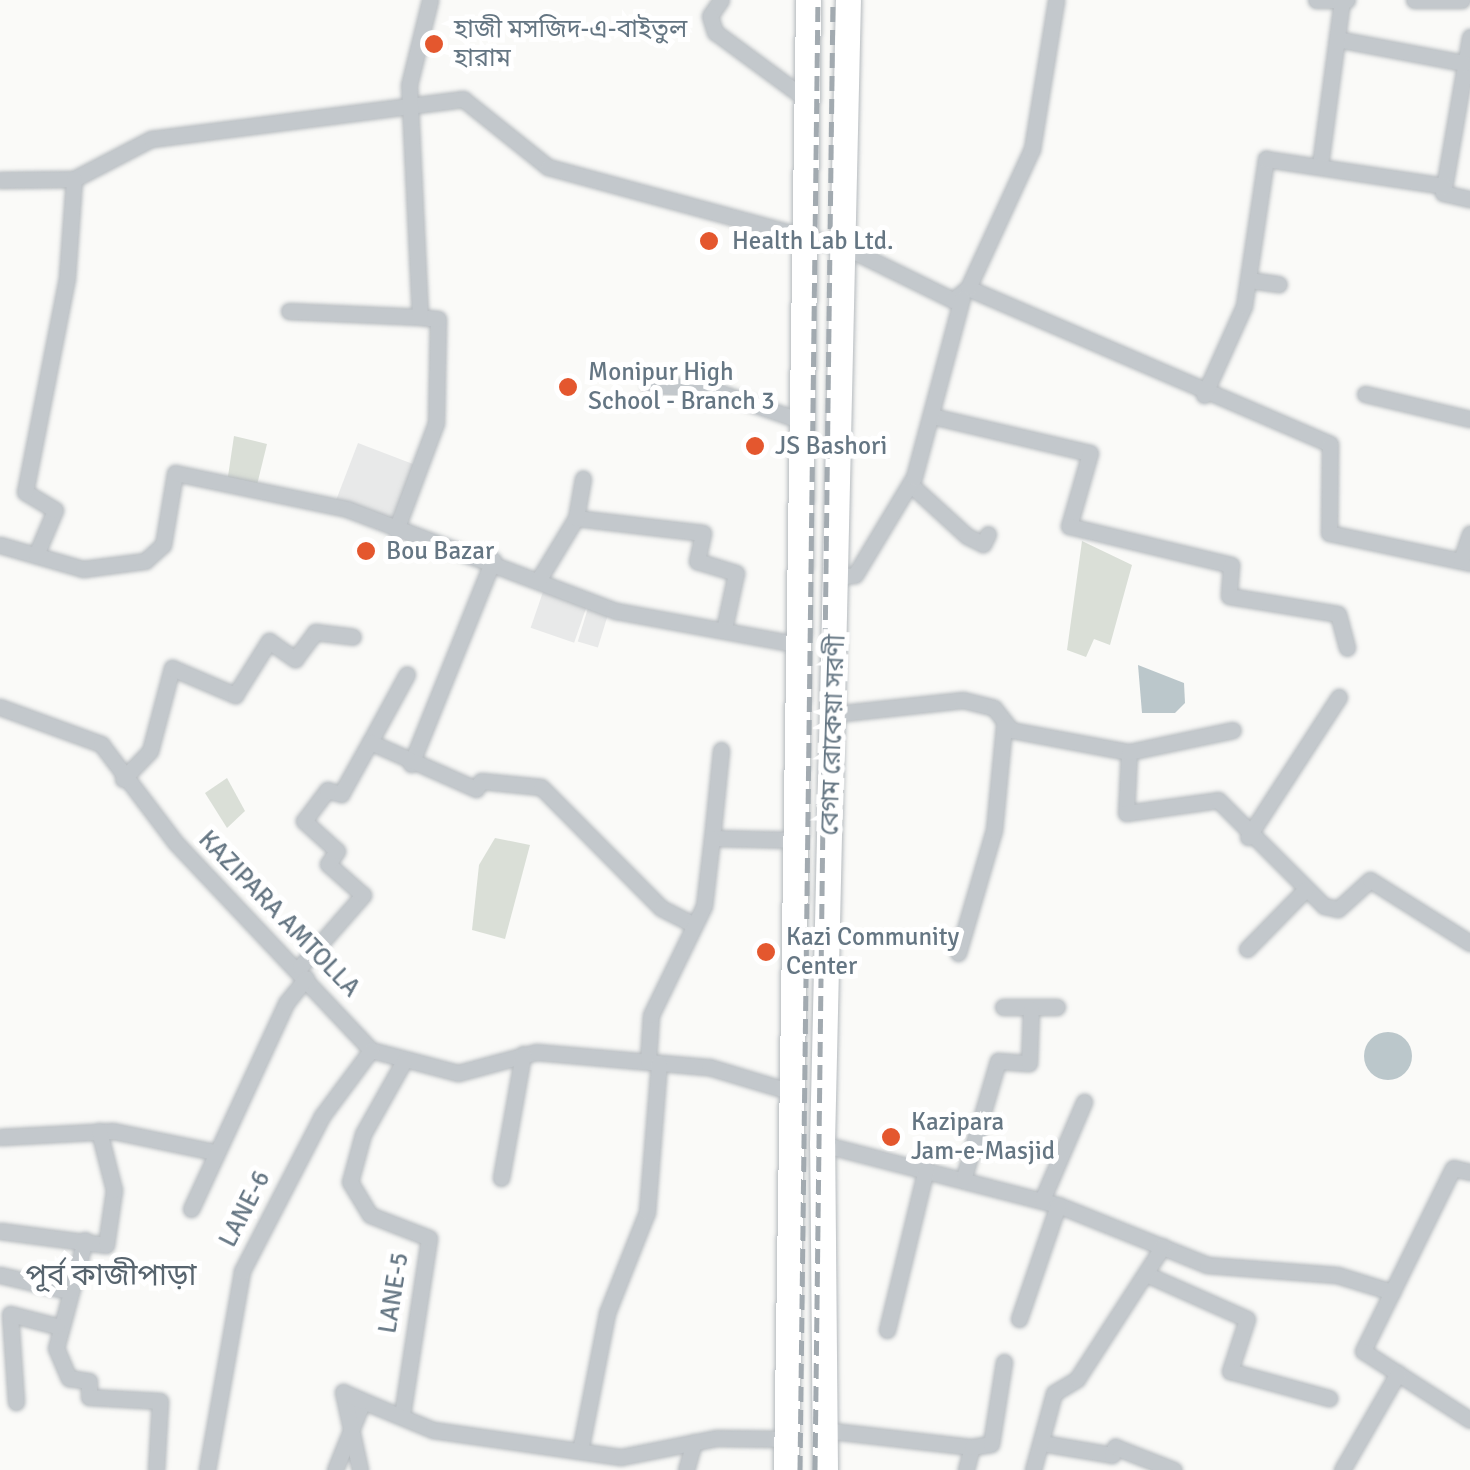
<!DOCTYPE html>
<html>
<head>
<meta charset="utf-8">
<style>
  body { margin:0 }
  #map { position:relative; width:1470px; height:1470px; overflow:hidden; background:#fafaf8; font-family:Signika,"Noto Sans Bengali",sans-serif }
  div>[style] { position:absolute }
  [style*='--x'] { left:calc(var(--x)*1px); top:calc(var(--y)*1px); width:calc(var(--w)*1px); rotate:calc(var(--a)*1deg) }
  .built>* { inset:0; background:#e8e9e9; transform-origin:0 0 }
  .green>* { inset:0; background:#dadfd7 }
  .water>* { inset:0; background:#bbc7cb }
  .round { border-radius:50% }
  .roads { filter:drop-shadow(0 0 2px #b5babe) drop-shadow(0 0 2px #b5babe) }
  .minor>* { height:15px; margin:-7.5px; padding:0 7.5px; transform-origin:7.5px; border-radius:7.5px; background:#c3c8cc }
  .primary>* { height:25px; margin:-12.5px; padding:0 12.5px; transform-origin:12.5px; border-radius:12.5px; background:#fff }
  .rail>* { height:5px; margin-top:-2.5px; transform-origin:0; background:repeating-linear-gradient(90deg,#a2aab0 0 15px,transparent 0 23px) }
  .dots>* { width:28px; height:28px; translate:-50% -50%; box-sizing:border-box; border:5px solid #fff; border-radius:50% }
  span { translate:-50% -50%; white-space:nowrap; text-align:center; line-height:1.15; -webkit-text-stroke:10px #fff; paint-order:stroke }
  .poi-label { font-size:25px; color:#657683 }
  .left { translate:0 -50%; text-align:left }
  .street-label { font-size:25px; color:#657683 }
  .quarter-label { font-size:30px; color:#57646e }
</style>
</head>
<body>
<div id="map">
  <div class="built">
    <i style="left:358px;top:443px;width:63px;height:61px;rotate:21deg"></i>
    <i style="left:544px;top:589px;width:46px;height:41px;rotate:19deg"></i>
    <i style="left:588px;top:608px;width:21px;height:35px;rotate:17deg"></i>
  </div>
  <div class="green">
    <i style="clip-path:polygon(234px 436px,267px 444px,256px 489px,227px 483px)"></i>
    <i style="clip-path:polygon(1082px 541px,1132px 565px,1110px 645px,1094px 639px,1086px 657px,1067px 650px)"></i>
    <i style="clip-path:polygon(227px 778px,245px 811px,227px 828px,205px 793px)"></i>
    <i style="clip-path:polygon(495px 838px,530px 845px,505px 939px,472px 930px,479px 865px)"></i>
  </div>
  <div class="water">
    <i style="clip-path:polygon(1138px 665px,1184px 683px,1185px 703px,1175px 713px,1142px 713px)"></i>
    <i class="round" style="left:1364px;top:1032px;width:48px;height:48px"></i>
  </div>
  <div class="roads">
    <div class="minor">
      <i style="--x:721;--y:0;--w:19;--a:125"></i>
      <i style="--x:710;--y:16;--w:17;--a:73"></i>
      <i style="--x:715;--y:32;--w:113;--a:36.4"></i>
      <i style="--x:1316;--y:0;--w:31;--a:0"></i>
      <i style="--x:1414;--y:0;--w:48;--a:0"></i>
      <i style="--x:1470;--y:37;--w:158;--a:99.8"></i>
      <i style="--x:1443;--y:193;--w:28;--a:13"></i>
      <i style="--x:1337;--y:39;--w:129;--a:10.7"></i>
      <i style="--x:1320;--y:165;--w:165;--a:-82.4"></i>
      <i style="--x:0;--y:180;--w:74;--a:-0.8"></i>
      <i style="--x:74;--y:179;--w:87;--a:-27.5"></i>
      <i style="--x:151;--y:139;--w:315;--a:-7.3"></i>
      <i style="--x:463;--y:99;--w:109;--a:38.7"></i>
      <i style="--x:548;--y:167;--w:310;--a:15.2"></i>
      <i style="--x:847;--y:248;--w:118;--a:26.1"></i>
      <i style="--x:953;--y:300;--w:19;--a:-39"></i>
      <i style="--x:968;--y:288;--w:394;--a:23.3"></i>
      <i style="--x:1330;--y:444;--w:89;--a:90.6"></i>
      <i style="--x:1329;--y:533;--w:144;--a:12"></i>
      <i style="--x:1249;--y:280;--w:30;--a:8"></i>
      <i style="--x:968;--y:288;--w:153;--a:-65.3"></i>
      <i style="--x:1032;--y:149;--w:151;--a:-80.8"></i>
      <i style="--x:289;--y:311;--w:131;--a:2.6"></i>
      <i style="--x:649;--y:385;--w:58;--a:3"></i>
      <i style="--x:707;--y:388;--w:101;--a:19.2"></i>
      <i style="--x:1365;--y:394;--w:108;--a:13.4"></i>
      <i style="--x:1204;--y:395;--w:98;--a:-65.8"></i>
      <i style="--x:1244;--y:306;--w:149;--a:-81.5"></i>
      <i style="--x:1266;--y:159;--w:180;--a:8.6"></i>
      <i style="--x:936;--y:417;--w:158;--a:13.2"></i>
      <i style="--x:1090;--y:453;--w:76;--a:106"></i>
      <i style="--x:1069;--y:526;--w:167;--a:13.5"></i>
      <i style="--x:1231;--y:565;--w:31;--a:94"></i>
      <i style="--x:1229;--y:596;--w:110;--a:9.4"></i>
      <i style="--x:1338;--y:614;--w:35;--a:75"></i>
      <i style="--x:910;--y:484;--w:77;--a:42.4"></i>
      <i style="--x:967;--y:536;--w:18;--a:27"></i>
      <i style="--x:983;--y:544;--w:11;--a:-63"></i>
      <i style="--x:576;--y:518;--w:128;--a:6.7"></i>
      <i style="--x:703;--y:533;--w:29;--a:102"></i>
      <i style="--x:697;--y:561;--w:41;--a:17.1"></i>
      <i style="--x:736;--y:573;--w:57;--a:102.1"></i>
      <i style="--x:396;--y:530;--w:114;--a:-69.5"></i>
      <i style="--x:436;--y:423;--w:104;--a:-88.9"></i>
      <i style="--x:438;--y:319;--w:18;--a:-174"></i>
      <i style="--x:420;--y:317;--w:232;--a:-92.7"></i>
      <i style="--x:409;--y:85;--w:88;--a:-76.1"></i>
      <i style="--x:0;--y:545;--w:86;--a:16.1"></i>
      <i style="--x:83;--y:569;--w:63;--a:-7.4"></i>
      <i style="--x:145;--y:561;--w:24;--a:-42"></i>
      <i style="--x:163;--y:545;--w:73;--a:-80.5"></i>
      <i style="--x:175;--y:473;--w:176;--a:11.8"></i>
      <i style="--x:347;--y:509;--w:288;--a:20.8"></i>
      <i style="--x:616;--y:611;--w:188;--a:10.4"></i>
      <i style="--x:36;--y:555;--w:49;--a:-67.1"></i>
      <i style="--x:55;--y:510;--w:35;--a:-149"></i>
      <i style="--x:25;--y:492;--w:219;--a:-78.9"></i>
      <i style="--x:67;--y:277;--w:98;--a:-85.9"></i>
      <i style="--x:1461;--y:560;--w:28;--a:-71"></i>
      <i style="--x:838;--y:577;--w:17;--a:-7"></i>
      <i style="--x:855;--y:575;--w:114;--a:-59"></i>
      <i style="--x:914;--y:477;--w:185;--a:-75"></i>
      <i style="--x:539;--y:579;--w:71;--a:-58.8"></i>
      <i style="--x:576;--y:518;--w:40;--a:-80"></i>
      <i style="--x:0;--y:707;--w:108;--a:20.1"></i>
      <i style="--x:101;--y:744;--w:123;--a:52.9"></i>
      <i style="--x:175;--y:842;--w:286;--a:46.7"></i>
      <i style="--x:371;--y:1050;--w:90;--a:14.8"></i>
      <i style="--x:458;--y:1073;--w:81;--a:-15.1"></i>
      <i style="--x:536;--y:1052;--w:174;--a:5"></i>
      <i style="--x:709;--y:1067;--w:87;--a:16.8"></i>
      <i style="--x:834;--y:714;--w:130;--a:-6.2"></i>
      <i style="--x:963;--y:700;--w:32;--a:14"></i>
      <i style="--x:994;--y:708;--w:28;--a:52"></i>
      <i style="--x:1011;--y:730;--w:120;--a:10.6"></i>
      <i style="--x:1129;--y:752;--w:61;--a:92.8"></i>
      <i style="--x:1126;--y:813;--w:93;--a:-8"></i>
      <i style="--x:1218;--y:800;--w:150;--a:45"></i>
      <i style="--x:1324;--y:906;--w:14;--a:12"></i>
      <i style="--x:1338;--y:909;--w:43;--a:-42.2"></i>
      <i style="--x:1370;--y:880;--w:118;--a:32.2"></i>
      <i style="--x:370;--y:742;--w:77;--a:-61.4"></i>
      <i style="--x:721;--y:750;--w:88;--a:95.8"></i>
      <i style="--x:712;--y:838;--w:86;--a:1.3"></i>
      <i style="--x:1129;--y:752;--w:106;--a:-11.9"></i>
      <i style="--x:411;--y:764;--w:220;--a:-68.1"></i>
      <i style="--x:123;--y:779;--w:39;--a:-46"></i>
      <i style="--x:150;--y:751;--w:86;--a:-75.2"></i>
      <i style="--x:172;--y:668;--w:69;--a:23.2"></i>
      <i style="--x:235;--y:695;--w:64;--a:-57.8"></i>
      <i style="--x:269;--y:641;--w:32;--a:35"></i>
      <i style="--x:295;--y:659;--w:34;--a:-53"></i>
      <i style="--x:315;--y:632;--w:38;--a:7"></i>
      <i style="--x:1248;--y:837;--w:167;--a:-57"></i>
      <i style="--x:1247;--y:949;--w:83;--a:-45.5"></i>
      <i style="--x:958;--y:953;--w:128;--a:-73.7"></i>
      <i style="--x:994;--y:830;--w:104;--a:-84.5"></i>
      <i style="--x:300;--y:967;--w:96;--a:-48.8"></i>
      <i style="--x:363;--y:895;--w:47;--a:-138.5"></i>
      <i style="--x:328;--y:864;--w:16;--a:-55"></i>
      <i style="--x:337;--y:851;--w:45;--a:-137.7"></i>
      <i style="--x:304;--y:821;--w:39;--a:-53"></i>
      <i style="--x:327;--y:790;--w:15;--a:16"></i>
      <i style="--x:341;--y:794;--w:60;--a:-60.9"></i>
      <i style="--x:370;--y:742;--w:116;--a:23.9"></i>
      <i style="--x:476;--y:789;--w:9;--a:-58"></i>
      <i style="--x:481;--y:781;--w:60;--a:5.7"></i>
      <i style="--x:541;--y:787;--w:170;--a:45.2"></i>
      <i style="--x:661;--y:908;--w:37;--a:27"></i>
      <i style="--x:1003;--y:1007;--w:54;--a:0"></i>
      <i style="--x:648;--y:1061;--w:46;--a:-86.3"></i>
      <i style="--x:651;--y:1015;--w:121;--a:-64.1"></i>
      <i style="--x:704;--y:906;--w:68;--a:-83.3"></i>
      <i style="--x:0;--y:1137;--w:113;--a:-3"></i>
      <i style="--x:113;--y:1131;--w:103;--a:11.7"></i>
      <i style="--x:822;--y:1144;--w:244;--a:14.5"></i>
      <i style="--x:1058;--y:1205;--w:161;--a:21.9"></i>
      <i style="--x:1207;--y:1265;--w:130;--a:4.4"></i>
      <i style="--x:1337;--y:1275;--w:58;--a:17.2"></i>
      <i style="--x:1470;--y:1172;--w:17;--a:-167"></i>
      <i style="--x:1453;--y:1168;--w:204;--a:116.2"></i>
      <i style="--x:1363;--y:1351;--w:127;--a:32.8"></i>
      <i style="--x:964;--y:1177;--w:121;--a:-73.7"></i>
      <i style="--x:998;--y:1061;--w:31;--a:4"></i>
      <i style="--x:1029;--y:1063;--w:54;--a:-87.9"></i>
      <i style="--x:501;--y:1178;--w:126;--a:-79.9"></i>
      <i style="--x:1042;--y:1200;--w:107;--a:-66.8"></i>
      <i style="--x:191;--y:1209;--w:227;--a:-65.2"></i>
      <i style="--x:286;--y:1003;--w:32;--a:-51"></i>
      <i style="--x:0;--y:1231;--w:107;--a:7.5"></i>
      <i style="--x:106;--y:1245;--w:56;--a:-81.7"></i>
      <i style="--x:114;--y:1190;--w:61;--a:-104.3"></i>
      <i style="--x:85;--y:1240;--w:112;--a:105"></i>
      <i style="--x:56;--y:1348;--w:33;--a:67"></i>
      <i style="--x:69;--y:1378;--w:20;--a:9"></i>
      <i style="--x:89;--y:1381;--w:16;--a:90"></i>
      <i style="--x:89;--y:1397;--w:71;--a:3.2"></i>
      <i style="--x:160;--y:1401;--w:69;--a:93.3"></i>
      <i style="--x:0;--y:1275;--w:71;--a:13.1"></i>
      <i style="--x:1148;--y:1275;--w:108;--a:24"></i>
      <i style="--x:1247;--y:1319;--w:55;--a:108.1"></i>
      <i style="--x:1230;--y:1371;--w:103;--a:15.3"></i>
      <i style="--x:1019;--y:1319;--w:120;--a:-71.1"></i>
      <i style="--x:887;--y:1330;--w:166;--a:-76.4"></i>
      <i style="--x:16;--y:1402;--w:88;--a:-93.9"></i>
      <i style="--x:10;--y:1314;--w:48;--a:14.6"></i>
      <i style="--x:402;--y:1415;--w:179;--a:-81.3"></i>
      <i style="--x:429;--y:1238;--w:63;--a:-158.7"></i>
      <i style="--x:370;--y:1215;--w:39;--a:-121"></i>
      <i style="--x:350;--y:1182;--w:50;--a:-74.8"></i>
      <i style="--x:363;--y:1134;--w:84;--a:-60.7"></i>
      <i style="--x:824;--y:1430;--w:149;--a:6.6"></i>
      <i style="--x:972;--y:1447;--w:24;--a:105"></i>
      <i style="--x:1042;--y:1443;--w:71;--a:9.7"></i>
      <i style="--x:1112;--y:1455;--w:9;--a:-69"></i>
      <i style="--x:1115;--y:1447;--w:63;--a:21.3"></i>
      <i style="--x:972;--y:1447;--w:19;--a:-9"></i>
      <i style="--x:991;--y:1444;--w:83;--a:-81"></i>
      <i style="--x:580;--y:1451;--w:141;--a:-78.9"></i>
      <i style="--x:607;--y:1313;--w:109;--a:-68.4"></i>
      <i style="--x:647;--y:1212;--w:149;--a:-85.4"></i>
      <i style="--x:207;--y:1470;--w:202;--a:-80"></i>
      <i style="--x:242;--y:1271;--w:174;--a:-62.7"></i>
      <i style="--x:322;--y:1116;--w:82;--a:-53.4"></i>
      <i style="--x:335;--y:1470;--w:74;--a:-67.9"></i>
      <i style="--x:363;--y:1401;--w:76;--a:22.5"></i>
      <i style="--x:433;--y:1430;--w:190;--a:8.2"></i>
      <i style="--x:621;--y:1457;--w:98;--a:-11.2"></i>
      <i style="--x:717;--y:1438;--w:69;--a:0.8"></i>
      <i style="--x:360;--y:1470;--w:80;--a:-102.3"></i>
      <i style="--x:343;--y:1392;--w:22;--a:24"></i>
      <i style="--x:686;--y:1470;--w:29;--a:-74"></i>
      <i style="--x:1033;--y:1470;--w:80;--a:-74.7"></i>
      <i style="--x:1054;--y:1393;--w:27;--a:-31"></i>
      <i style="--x:1077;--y:1379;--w:158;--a:-57.1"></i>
      <i style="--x:1342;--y:1470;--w:112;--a:-60"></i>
    </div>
    <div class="primary">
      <i style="--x:786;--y:1470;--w:1470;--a:-89.14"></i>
      <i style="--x:825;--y:1470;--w:326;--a:-90.5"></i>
      <i style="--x:822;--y:1144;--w:1144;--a:-88.7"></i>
    </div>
  </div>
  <div class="rail">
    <i style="--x:800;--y:1470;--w:1470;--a:-89.3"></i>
    <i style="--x:815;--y:1470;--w:1470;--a:-89.3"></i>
  </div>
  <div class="dots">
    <i style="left:434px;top:44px;background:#e4572e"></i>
    <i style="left:709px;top:241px;background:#e4572e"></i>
    <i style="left:568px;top:387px;background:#e4572e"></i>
    <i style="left:755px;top:446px;background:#e4572e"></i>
    <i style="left:366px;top:551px;background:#e4572e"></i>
    <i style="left:766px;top:952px;background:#e4572e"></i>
    <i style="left:891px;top:1137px;background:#e4572e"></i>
  </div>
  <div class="poi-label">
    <span class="left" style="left:454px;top:44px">হাজী মসজিদ-এ-বাইতুল<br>হারাম</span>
    <span class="left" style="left:732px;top:241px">Health Lab Ltd.</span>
    <span class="left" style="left:588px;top:387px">Monipur High<br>School - Branch 3</span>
    <span class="left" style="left:775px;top:446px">JS Bashori</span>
    <span class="left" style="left:386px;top:551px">Bou Bazar</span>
    <span class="left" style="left:786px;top:952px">Kazi Community<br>Center</span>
    <span class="left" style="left:911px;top:1137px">Kazipara<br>Jam-e-Masjid</span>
  </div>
  <div class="street-label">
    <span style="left:833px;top:735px;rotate:-88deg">বেগম রোকেয়া সরণী</span>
    <span style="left:279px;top:914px;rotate:46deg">KAZIPARA AMTOLLA</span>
    <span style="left:245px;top:1209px;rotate:-63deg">LANE-6</span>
    <span style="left:394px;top:1293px;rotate:-81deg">LANE-5</span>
  </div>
  <div class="quarter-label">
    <span style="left:111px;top:1276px">পূর্ব কাজীপাড়া</span>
  </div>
</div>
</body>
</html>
